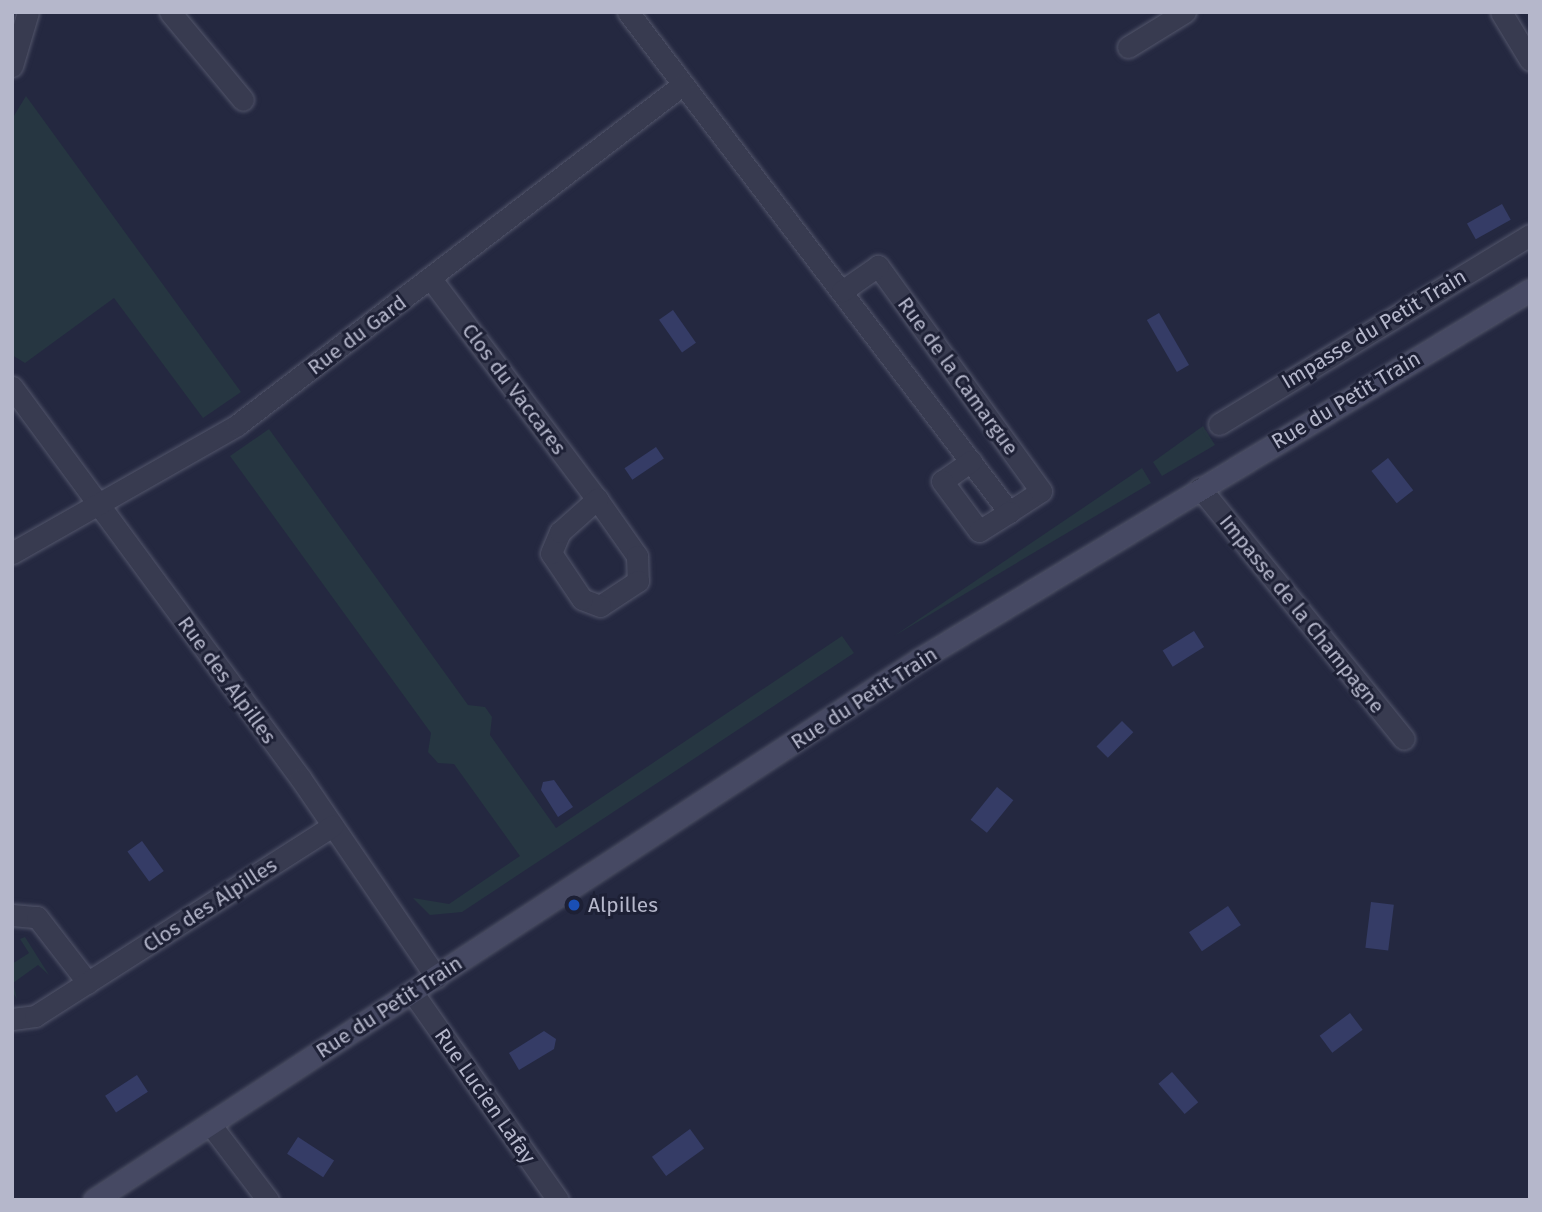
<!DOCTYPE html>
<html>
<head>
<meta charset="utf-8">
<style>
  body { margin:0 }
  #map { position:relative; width:1542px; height:1212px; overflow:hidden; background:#242840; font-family:"Fira Sans",sans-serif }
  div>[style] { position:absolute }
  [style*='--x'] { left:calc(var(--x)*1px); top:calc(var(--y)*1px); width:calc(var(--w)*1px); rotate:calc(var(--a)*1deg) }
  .green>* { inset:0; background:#263641 }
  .water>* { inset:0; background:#353c66; transform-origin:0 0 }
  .roads { filter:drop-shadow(0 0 2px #53566b) drop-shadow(0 0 2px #53566b) }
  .street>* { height:21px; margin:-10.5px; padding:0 10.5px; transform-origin:10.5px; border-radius:10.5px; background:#383b50 }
  .secondary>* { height:21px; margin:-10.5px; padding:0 10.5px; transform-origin:10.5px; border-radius:10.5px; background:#464963 }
  .dots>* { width:19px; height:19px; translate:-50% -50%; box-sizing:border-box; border:4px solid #1d2035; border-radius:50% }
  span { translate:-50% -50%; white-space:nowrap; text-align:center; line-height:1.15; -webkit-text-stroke:6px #1d2035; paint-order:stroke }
  .street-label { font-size:21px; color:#b5b7cb }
  .poi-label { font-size:21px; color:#b5b7cb }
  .left { translate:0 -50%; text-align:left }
  .frame { position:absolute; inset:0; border:14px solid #b5b7cb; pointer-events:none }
</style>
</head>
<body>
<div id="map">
  <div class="green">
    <i style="clip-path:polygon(26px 96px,241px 392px,203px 418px,114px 298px,25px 363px,12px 355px,12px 119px)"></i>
    <i style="clip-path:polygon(1203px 426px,1215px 445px,1162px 476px,1153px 462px)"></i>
    <i style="clip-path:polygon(269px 429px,468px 705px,485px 707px,492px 717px,490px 735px,556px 828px,842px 636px,854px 653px,462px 912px,430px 915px,413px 898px,449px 904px,520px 856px,454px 764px,438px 763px,428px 752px,431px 733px,230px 456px)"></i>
    <i style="clip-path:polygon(1142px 468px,1151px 483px,894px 636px)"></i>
    <i style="clip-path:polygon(25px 937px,49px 975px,38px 965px,13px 983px,17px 999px,12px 991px,12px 964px,29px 953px,20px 939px)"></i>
  </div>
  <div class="water">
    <i style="left:1502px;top:204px;width:18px;height:40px;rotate:61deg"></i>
    <i style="left:673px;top:310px;width:40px;height:17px;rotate:55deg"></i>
    <i style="left:1159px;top:313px;width:60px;height:14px;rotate:60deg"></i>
    <i style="left:656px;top:447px;width:14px;height:38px;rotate:56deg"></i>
    <i style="left:1388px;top:458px;width:41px;height:21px;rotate:52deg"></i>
    <i style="left:1194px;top:631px;width:19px;height:37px;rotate:58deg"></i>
    <i style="left:1122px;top:721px;width:16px;height:36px;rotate:45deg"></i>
    <i style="clip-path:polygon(554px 780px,573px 807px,558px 817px,541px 790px,543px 782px)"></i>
    <i style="left:997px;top:787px;width:21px;height:42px;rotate:39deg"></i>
    <i style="left:142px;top:841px;width:37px;height:18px;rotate:54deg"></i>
    <i style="left:1371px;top:902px;width:23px;height:46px;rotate:7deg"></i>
    <i style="left:1228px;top:906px;width:23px;height:47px;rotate:56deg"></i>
    <i style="left:1350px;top:1013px;width:21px;height:38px;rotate:53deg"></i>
    <i style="clip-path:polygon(544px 1031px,556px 1039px,554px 1049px,519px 1070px,509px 1053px)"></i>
    <i style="left:1172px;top:1072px;width:40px;height:18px;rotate:49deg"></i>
    <i style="left:137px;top:1075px;width:20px;height:38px;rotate:57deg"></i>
    <i style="left:690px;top:1129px;width:24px;height:47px;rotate:54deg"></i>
    <i style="left:298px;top:1137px;width:43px;height:20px;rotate:33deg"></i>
  </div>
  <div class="roads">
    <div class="street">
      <i style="--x:170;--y:12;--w:114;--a:50.3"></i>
      <i style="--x:628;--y:12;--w:629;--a:52.69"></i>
      <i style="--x:1009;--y:512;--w:38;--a:-33"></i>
      <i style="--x:1041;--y:491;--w:278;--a:-125.9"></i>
      <i style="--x:878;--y:266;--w:44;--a:145.2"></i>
      <i style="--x:1501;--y:12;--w:56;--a:58.9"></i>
      <i style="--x:1128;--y:47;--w:67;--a:-31.6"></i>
      <i style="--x:12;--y:66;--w:56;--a:-73.5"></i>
      <i style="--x:431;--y:279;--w:276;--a:53"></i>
      <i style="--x:597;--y:499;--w:70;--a:54.9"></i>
      <i style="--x:637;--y:556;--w:25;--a:88"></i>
      <i style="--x:638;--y:581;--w:45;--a:146.7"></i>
      <i style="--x:600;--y:606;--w:19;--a:-159"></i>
      <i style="--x:582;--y:599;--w:55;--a:-124"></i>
      <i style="--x:551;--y:553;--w:23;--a:-67"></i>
      <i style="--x:560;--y:532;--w:50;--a:-41.7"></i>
      <i style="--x:12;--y:387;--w:487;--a:53.6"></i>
      <i style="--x:301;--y:779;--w:240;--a:55.7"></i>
      <i style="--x:1219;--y:424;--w:364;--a:-31.3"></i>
      <i style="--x:971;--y:461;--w:35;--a:145"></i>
      <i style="--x:942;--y:481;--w:62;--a:53.5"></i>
      <i style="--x:979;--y:531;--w:36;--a:-32"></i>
      <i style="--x:1200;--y:488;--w:323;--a:50.9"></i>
      <i style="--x:12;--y:553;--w:259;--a:-29.6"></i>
      <i style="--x:237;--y:425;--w:560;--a:-37.38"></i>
      <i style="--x:12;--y:915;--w:25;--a:5"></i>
      <i style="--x:37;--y:917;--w:83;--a:52.3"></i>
      <i style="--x:413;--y:993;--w:253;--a:55"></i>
      <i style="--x:12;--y:1019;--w:23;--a:-7"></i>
      <i style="--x:35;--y:1016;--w:353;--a:-32.6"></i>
      <i style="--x:210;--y:1124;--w:96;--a:52.7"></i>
    </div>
    <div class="secondary">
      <i style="--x:94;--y:1200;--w:987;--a:-33.22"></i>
      <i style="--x:920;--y:659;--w:713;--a:-31.17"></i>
    </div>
  </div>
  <div class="dots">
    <i style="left:574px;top:905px;background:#1a4fb4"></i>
  </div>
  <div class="street-label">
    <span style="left:1374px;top:329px;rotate:-31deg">Impasse du Petit Train</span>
    <span style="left:357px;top:335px;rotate:-37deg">Rue du Gard</span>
    <span style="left:958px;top:376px;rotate:54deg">Rue de la Camargue</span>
    <span style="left:514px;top:389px;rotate:53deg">Clos du Vaccares</span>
    <span style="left:1346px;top:400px;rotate:-31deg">Rue du Petit Train</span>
    <span style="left:1302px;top:614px;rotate:51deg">Impasse de la Champagne</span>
    <span style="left:227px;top:680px;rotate:54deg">Rue des Alpilles</span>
    <span style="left:864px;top:698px;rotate:-33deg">Rue du Petit Train</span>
    <span style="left:210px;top:905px;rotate:-33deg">Clos des Alpilles</span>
    <span style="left:389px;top:1007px;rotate:-33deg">Rue du Petit Train</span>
    <span style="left:485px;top:1096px;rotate:55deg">Rue Lucien Lafay</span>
  </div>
  <div class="poi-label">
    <span class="left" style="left:588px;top:905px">Alpilles</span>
  </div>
  <div class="frame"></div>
</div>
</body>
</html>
